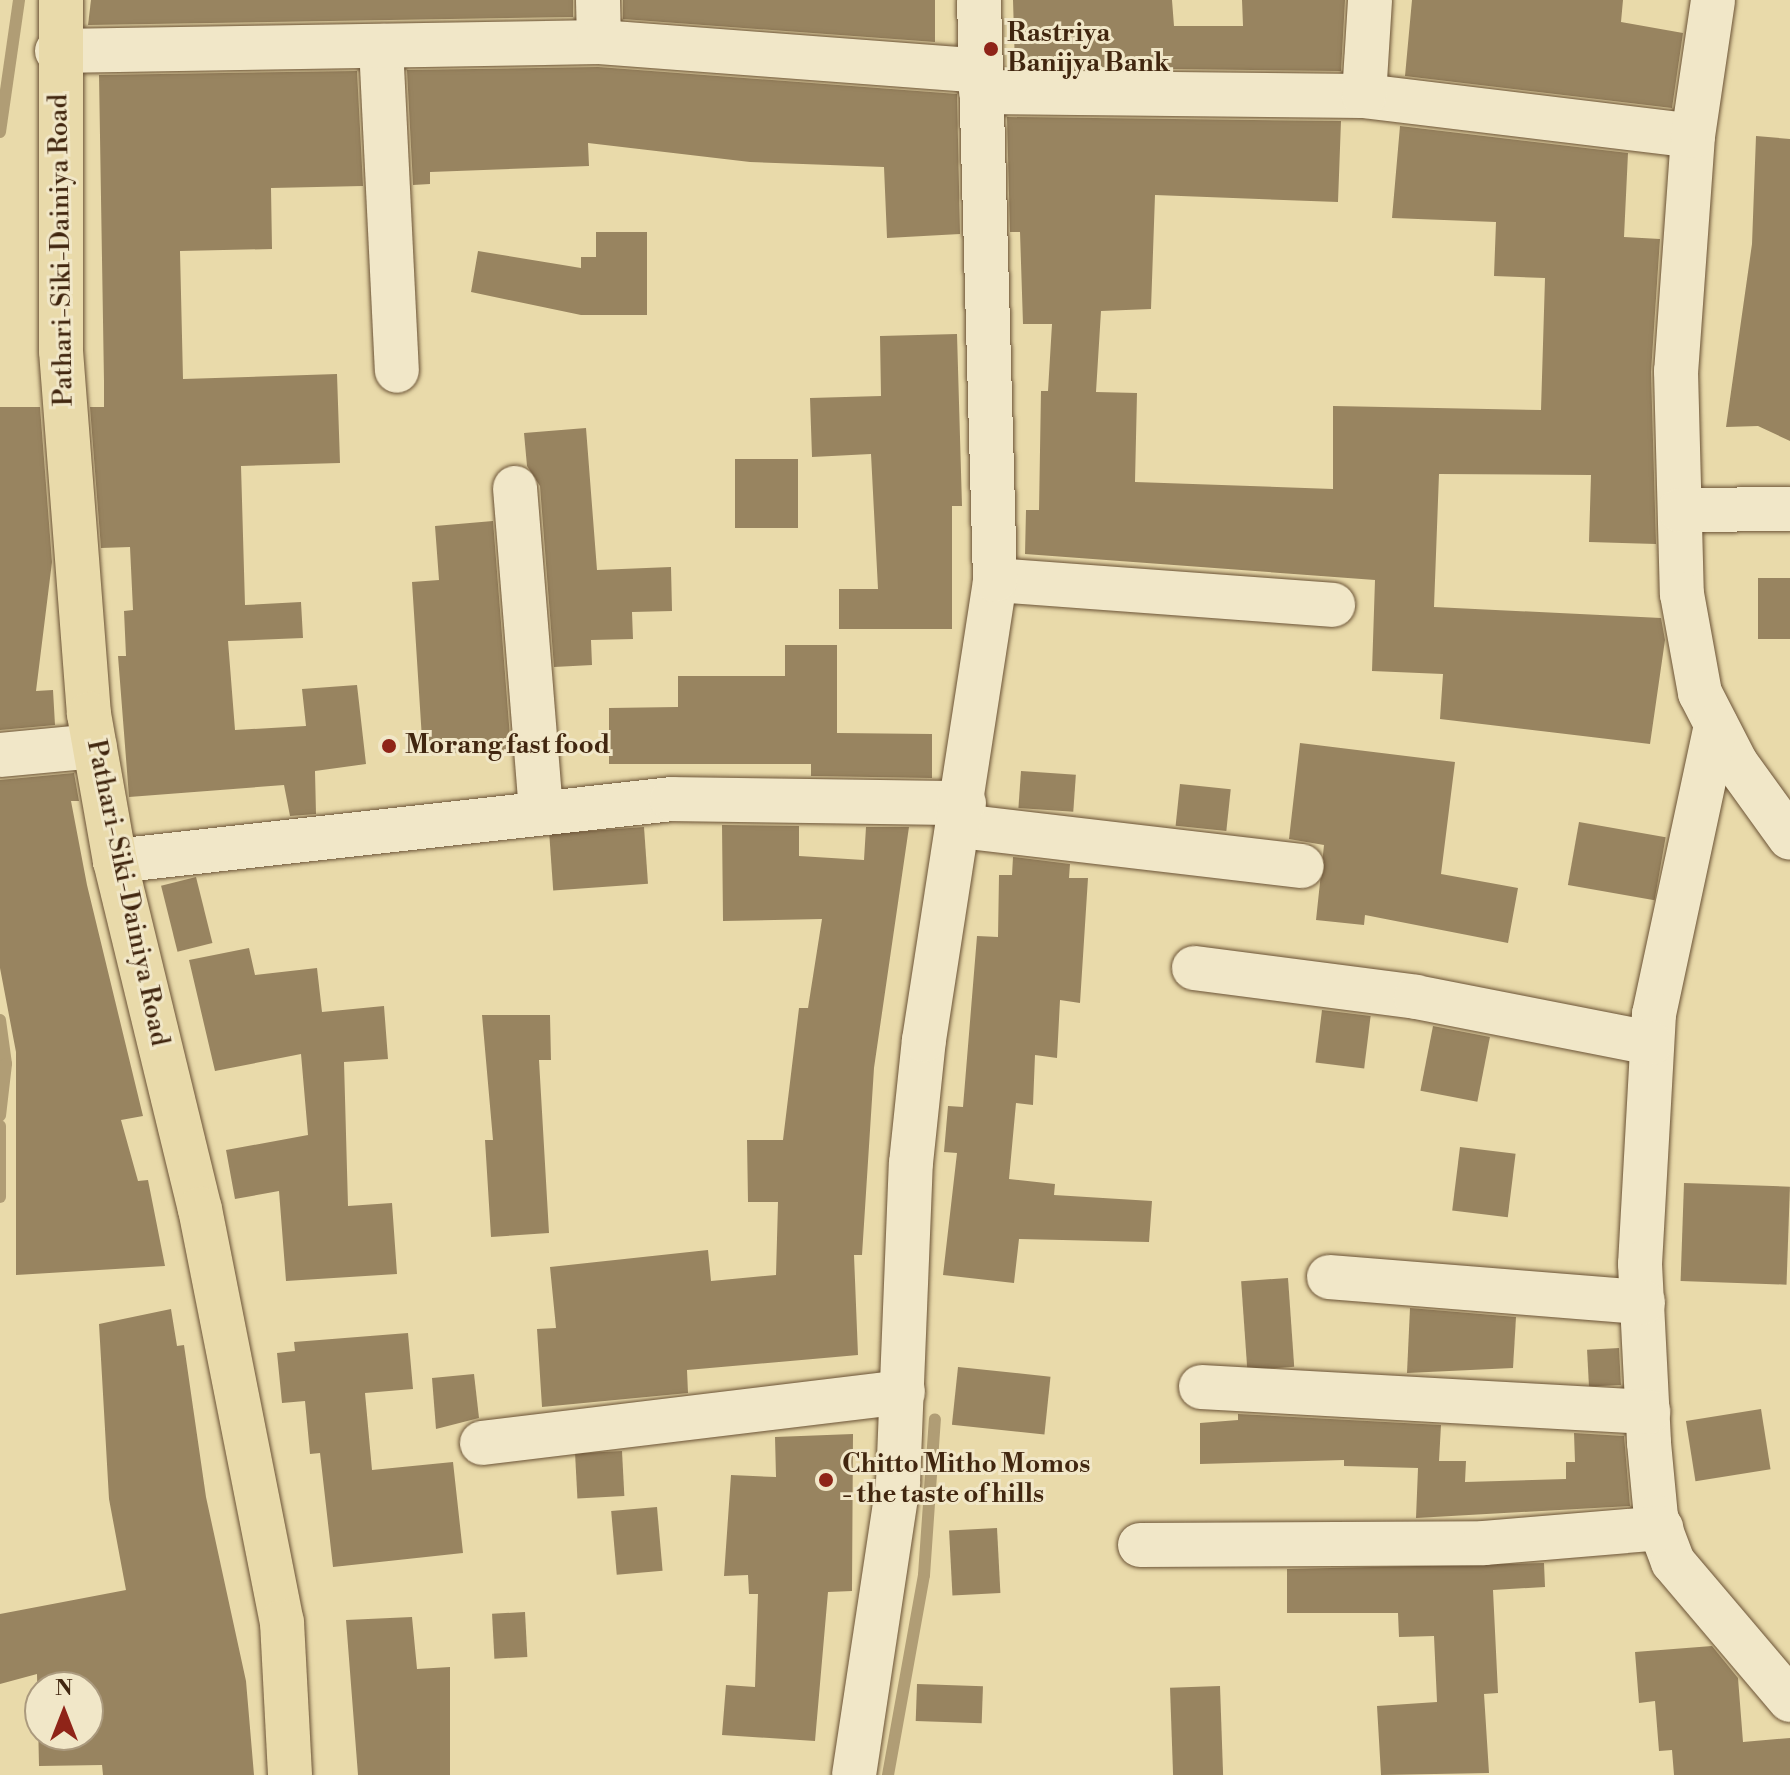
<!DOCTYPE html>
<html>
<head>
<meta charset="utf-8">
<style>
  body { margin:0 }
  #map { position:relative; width:1790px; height:1775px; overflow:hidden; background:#e9daaa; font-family:"Libre Bodoni",serif }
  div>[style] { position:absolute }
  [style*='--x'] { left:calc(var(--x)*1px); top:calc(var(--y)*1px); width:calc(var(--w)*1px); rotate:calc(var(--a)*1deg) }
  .stream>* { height:12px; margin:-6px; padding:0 6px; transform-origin:6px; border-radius:6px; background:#b09d75 }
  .building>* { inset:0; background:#988460; transform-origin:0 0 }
  .roads { filter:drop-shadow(0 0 2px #6b5336) drop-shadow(0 0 2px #6b5336) }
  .minor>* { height:44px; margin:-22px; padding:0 22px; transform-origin:22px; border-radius:22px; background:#f1e7c8 }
  .major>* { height:44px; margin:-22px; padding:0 22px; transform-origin:22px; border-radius:22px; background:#e9daaa }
  .dots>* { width:22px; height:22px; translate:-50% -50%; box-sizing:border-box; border:4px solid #f1e7c8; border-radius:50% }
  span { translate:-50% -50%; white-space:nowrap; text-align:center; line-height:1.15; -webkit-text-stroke:6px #f1e7c8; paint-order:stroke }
  .poi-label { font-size:26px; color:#41260f; font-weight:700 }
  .left { translate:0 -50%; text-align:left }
  .street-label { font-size:26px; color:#41260f }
  .north { position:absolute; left:24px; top:1671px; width:80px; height:80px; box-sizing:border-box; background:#f1e7c8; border:2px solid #ab9a7e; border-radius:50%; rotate:0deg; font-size:22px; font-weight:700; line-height:32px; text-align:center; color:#41260f }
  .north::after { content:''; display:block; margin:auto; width:28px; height:36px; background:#8f2418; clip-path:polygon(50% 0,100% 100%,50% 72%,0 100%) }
</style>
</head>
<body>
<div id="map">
  <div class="stream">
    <i style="--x:0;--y:132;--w:133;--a:-81.8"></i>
    <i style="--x:0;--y:1020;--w:44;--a:82.2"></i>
    <i style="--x:6;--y:1064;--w:52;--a:96.6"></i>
    <i style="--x:0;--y:1126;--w:71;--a:90"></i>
    <i style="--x:888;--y:1775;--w:203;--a:-79.8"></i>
    <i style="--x:924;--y:1575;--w:156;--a:-86"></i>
  </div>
  <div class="building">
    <i style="clip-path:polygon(91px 0,573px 0,573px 17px,88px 25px)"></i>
    <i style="clip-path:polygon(623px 0,935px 0,935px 42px,623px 19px)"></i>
    <i style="clip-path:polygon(1013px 0,1172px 0,1174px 26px,1243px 26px,1242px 0,1345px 0,1341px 71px,1015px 67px)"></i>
    <i style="clip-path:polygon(1412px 0,1623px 0,1621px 22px,1683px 33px,1672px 108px,1405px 76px)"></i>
    <i style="clip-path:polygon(598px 67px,957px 94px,960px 234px,887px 238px,884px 167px,750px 162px,588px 143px,589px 166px,430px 172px,430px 184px,413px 185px,407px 70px)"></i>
    <i style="clip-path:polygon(357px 71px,363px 186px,271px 188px,272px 249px,180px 251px,183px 379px,337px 374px,340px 463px,241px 466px,245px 605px,301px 602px,303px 638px,228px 641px,235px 730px,306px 726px,302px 689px,357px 685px,366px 764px,315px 771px,316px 814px,290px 816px,284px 785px,129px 797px,118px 656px,126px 656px,124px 611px,133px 610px,130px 547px,101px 548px,90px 407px,104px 407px,104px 382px,99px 75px)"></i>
    <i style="clip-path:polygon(1007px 117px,1341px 121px,1338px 202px,1155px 195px,1151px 309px,1101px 311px,1096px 392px,1137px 393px,1135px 482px,1333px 489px,1333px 406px,1541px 410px,1545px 278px,1494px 276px,1496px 222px,1392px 218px,1400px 126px,1628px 153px,1624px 237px,1660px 239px,1651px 372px,1656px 544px,1589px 542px,1591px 475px,1439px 474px,1434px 607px,1661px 618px,1665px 640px,1650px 744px,1440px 719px,1443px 674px,1372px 671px,1375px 580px,1025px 554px,1026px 510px,1039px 510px,1041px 391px,1048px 391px,1052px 324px,1023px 324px,1020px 232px,1010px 232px)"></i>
    <i style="clip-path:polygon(1756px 136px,1790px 139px,1790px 441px,1758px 426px,1726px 427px,1752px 244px)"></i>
    <i style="clip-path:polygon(596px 232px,647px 232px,647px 315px,581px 315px,471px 292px,478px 251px,581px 268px,581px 257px,596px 257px)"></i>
    <i style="clip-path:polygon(957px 334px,962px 506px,952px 506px,952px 629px,839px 629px,839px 589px,878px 589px,871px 454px,812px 457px,810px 398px,881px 396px,880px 336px)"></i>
    <i style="clip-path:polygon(0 407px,40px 407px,52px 562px,36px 691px,53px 690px,55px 725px,0 730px)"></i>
    <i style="clip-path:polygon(586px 428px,597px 570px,671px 567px,672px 611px,632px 612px,633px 639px,591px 640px,592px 665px,554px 667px,540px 486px,527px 466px,524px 433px)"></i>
    <i style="left:735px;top:459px;width:63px;height:69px"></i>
    <i style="clip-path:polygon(493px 521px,511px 750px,423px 755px,412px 582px,439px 580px,435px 526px)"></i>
    <i style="left:1758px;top:578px;width:32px;height:61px"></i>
    <i style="clip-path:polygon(785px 645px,837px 645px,837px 733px,932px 734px,932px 778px,811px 776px,811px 764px,609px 764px,609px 708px,678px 707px,678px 676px,785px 676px)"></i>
    <i style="clip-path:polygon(1300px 743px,1455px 762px,1441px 874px,1518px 888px,1508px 943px,1365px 915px,1364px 925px,1316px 920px,1324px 845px,1289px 839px)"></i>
    <i style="left:1021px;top:771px;width:55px;height:37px;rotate:4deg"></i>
    <i style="clip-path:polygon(74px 773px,79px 801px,71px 801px,87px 885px,143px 1116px,121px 1120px,138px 1181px,148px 1180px,165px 1266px,16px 1275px,16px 1052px,0 968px,0 780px)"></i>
    <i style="left:1180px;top:784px;width:51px;height:42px;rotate:6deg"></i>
    <i style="left:1579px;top:822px;width:88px;height:64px;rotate:10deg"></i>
    <i style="clip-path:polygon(722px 825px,799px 826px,799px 856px,864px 860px,866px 827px,909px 827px,874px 1068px,862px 1255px,854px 1255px,858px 1355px,687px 1370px,688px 1393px,542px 1407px,537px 1329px,556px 1328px,550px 1267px,708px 1250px,711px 1281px,776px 1275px,778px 1202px,748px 1202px,747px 1140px,783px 1140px,799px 1008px,808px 1008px,822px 919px,723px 921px)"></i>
    <i style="left:644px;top:827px;width:57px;height:95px;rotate:86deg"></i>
    <i style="clip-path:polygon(1013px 857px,1070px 864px,1069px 878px,1088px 878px,1080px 1003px,1060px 1000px,1057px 1058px,1035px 1055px,1033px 1105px,1016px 1103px,1009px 1179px,1055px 1184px,1054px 1195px,1152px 1201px,1149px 1242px,1019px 1239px,1014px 1283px,943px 1275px,957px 1153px,944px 1152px,948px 1106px,963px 1107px,977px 936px,998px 937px,999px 875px,1012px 875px)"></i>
    <i style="left:196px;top:877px;width:68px;height:36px;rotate:76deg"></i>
    <i style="clip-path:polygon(249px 948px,255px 975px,317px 968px,322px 1012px,384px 1006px,388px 1059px,344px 1062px,348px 1206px,392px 1203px,397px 1274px,286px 1281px,279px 1191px,235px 1199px,226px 1150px,308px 1135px,301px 1054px,215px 1071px,189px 960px)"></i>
    <i style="left:1322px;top:1010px;width:49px;height:53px;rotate:7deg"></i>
    <i style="clip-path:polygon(482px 1015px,550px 1015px,551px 1060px,539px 1060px,549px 1233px,491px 1237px,485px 1140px,493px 1140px)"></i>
    <i style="left:1433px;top:1026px;width:58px;height:66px;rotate:11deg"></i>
    <i style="left:1460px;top:1147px;width:56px;height:64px;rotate:7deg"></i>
    <i style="left:1684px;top:1183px;width:106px;height:98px;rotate:2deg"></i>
    <i style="left:1288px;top:1278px;width:89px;height:47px;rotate:86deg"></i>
    <i style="clip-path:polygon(1410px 1308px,1516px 1317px,1513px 1368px,1407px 1373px)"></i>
    <i style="clip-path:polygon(evenodd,171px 1309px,177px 1346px,184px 1345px,206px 1497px,246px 1681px,254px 1775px,103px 1775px,102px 1765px,39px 1766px,37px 1674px,0 1684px,0 1614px,126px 1590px,109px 1499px,99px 1324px,171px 1309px,40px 1687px,88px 1687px,88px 1735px,40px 1735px,40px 1687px)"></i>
    <i style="clip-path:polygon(408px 1333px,413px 1389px,365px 1393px,372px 1470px,453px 1462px,463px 1553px,333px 1567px,320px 1453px,310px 1454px,305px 1401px,282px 1403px,277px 1353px,295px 1351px,294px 1342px)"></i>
    <i style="left:1619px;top:1348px;width:37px;height:32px;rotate:87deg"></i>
    <i style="left:958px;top:1367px;width:93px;height:58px;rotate:6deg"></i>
    <i style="clip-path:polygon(474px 1374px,479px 1418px,436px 1429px,432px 1378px)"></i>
    <i style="left:1761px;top:1409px;width:61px;height:76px;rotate:81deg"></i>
    <i style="clip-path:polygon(1238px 1414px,1441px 1425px,1439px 1461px,1466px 1461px,1465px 1482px,1566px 1479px,1566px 1462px,1575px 1462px,1574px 1433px,1624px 1436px,1630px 1506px,1416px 1518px,1418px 1468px,1344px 1466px,1344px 1460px,1200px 1464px,1200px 1423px,1238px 1420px)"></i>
    <i style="clip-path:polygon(853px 1434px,852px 1591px,828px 1592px,815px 1741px,722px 1735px,726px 1685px,755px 1687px,758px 1594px,749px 1594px,748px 1575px,724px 1576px,731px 1475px,776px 1477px,775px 1437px)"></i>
    <i style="left:622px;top:1451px;width:45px;height:47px;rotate:87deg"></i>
    <i style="left:657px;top:1507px;width:64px;height:46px;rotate:85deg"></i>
    <i style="left:997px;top:1528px;width:65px;height:48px;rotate:87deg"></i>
    <i style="clip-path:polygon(1544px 1563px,1545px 1587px,1493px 1590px,1498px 1693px,1484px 1694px,1489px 1773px,1381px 1775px,1377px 1706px,1437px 1702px,1434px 1636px,1399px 1637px,1398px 1613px,1287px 1613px,1287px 1569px)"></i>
    <i style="left:525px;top:1612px;width:45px;height:33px;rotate:87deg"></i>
    <i style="clip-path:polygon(412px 1617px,417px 1669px,450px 1667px,450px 1775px,358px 1775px,346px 1620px)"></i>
    <i style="clip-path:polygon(1712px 1646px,1738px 1678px,1743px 1742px,1790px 1738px,1790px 1775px,1674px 1775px,1672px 1750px,1659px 1751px,1655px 1701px,1639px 1703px,1635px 1652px)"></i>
    <i style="left:917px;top:1684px;width:66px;height:37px;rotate:2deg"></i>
    <i style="left:1220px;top:1686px;width:89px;height:50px;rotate:88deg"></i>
  </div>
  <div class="roads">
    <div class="minor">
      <i style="--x:598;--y:0;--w:42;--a:88.6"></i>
      <i style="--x:381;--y:46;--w:325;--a:87.2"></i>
      <i style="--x:57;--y:51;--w:542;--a:-0.95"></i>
      <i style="--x:599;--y:42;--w:383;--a:4.3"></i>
      <i style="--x:981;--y:92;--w:383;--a:0.6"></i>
      <i style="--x:1364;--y:96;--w:331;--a:6.9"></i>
      <i style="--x:1693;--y:136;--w:236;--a:94.1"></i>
      <i style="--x:1676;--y:371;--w:223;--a:88.5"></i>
      <i style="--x:1682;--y:594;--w:101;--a:79.7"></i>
      <i style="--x:1700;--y:693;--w:79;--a:62.8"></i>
      <i style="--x:1736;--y:763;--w:92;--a:54.2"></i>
      <i style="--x:1364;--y:96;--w:96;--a:-86.4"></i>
      <i style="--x:1693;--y:136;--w:137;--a:-81.6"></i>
      <i style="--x:515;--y:488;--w:325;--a:85.4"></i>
      <i style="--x:1680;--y:510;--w:110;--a:-0.5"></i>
      <i style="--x:995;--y:580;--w:339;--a:4.2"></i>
      <i style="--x:1716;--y:725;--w:296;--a:102.1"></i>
      <i style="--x:1654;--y:1014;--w:250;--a:93.2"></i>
      <i style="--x:1640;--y:1264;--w:179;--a:87.1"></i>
      <i style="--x:1649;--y:1443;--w:74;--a:84.6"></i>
      <i style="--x:1656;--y:1517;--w:48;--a:69.3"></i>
      <i style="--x:1673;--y:1562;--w:181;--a:49.7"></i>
      <i style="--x:0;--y:755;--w:95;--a:-5.4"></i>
      <i style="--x:960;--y:826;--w:344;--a:6.7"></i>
      <i style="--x:115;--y:861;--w:560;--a:-6.35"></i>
      <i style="--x:672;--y:799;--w:292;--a:0.8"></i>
      <i style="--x:1194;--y:968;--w:224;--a:7.4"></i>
      <i style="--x:1416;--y:997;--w:239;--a:11.1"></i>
      <i style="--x:1329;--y:1277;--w:315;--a:4.6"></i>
      <i style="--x:1201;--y:1387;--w:448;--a:3.2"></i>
      <i style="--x:482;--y:1443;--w:424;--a:-6.9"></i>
      <i style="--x:1140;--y:1545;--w:344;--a:-0.3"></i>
      <i style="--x:1484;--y:1543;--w:178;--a:-4.8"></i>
      <i style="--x:854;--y:1775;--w:295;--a:-81.4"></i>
      <i style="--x:898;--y:1483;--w:320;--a:-87.7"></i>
      <i style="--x:911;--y:1163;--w:124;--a:-84"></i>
      <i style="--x:924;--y:1040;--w:465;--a:-81.2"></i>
      <i style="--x:995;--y:580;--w:580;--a:-91.58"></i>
    </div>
    <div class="major">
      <i style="--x:61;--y:0;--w:351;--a:90"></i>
      <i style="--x:61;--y:351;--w:364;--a:85.6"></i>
      <i style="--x:89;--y:714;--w:149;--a:80"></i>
      <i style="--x:115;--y:861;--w:358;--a:76.3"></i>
      <i style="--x:200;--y:1209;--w:421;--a:78.8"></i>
      <i style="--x:282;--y:1622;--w:153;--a:87"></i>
    </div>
  </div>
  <div class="dots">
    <i style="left:991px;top:49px;background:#8f2418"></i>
    <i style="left:389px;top:746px;background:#8f2418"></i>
    <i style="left:826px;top:1480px;background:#8f2418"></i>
  </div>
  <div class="poi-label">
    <span class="left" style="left:1007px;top:49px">Rastriya<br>Banijya Bank</span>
    <span class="left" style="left:405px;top:746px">Morang fast food</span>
    <span class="left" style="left:842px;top:1480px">Chitto Mitho Momos<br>- the taste of hills</span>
  </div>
  <div class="street-label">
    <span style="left:62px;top:250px;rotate:-91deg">Pathari-Siki-Dainiya Road</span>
    <span style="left:127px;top:893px;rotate:78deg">Pathari-Siki-Dainiya Road</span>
  </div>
  <div class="north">N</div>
</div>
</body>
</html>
